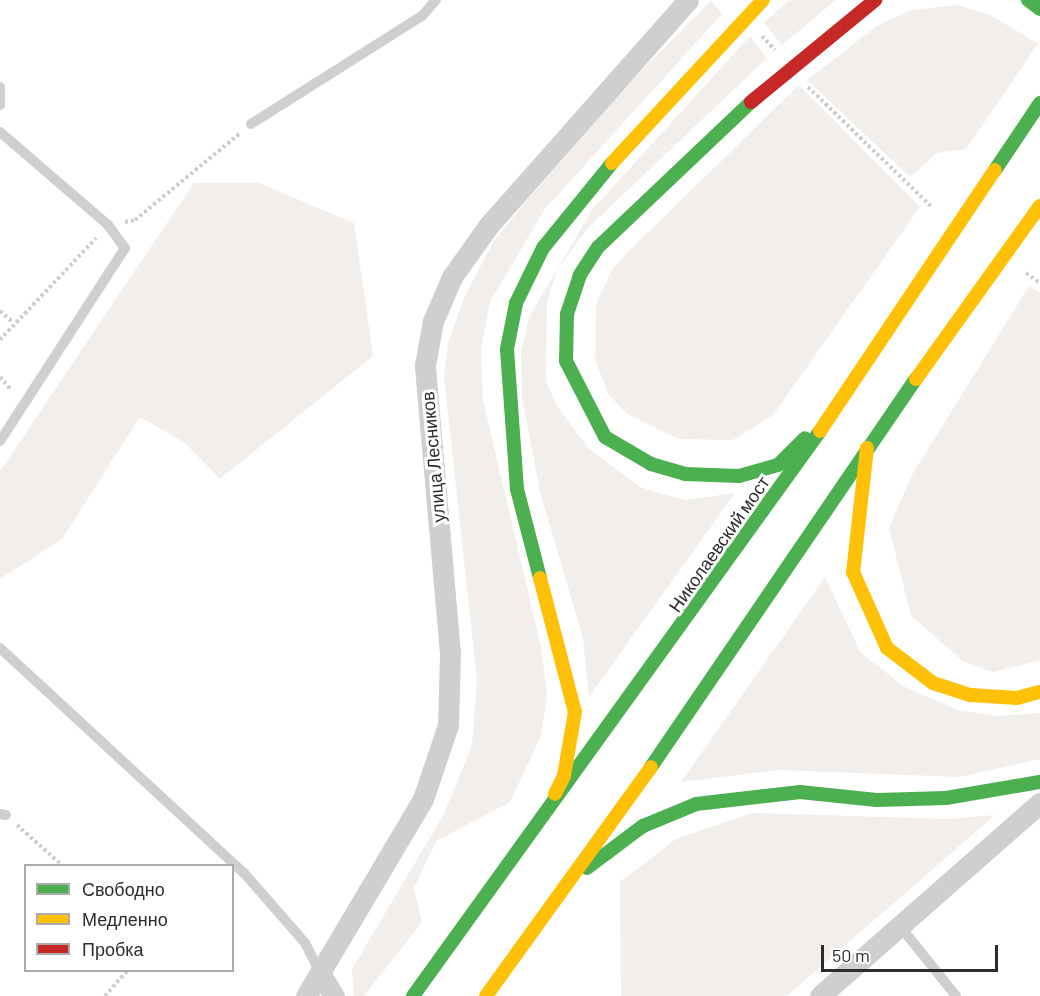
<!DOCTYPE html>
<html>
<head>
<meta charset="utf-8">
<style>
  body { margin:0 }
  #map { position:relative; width:1040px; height:996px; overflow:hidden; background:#fff; font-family:Barlow,sans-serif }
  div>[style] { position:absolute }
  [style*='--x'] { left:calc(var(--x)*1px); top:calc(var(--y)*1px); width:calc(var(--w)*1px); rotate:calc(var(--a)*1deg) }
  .green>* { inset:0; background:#f2eeeb }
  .path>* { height:4px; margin-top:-2px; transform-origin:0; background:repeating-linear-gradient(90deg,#cdcdcd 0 3px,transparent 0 6px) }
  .lane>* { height:10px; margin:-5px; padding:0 5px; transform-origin:5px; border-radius:5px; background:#cfcfcf }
  .street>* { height:21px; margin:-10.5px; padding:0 10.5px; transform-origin:10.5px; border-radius:10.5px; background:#cfcfcf }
  .fast>* { height:14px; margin:-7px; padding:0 7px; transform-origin:7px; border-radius:7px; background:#4caf50 }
  .slow>* { height:14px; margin:-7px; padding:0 7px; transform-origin:7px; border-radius:7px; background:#ffc107 }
  .jam>* { height:14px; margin:-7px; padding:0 7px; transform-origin:7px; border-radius:7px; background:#c62828 }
  span { translate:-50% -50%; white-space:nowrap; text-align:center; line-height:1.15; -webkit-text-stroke:6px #fff; paint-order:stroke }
  .street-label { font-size:18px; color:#2c2c2c }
  .legend { position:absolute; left:24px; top:864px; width:210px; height:108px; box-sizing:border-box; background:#fff; border:2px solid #ababab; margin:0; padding:8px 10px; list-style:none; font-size:18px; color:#2c2c2c }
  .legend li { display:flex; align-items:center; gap:12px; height:30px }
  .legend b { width:30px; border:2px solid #ababab }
  .scale { position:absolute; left:821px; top:945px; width:177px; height:27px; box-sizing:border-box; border:3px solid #2c2c2c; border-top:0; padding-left:8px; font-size:18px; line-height:21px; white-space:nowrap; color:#2c2c2c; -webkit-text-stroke:4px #fff; paint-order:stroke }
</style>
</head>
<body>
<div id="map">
  <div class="green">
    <i style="clip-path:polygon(789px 0,836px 0,782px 45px,764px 23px)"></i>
    <i style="clip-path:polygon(711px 1px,722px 14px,544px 210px,490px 302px,481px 350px,483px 400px,541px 647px,547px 695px,541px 736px,510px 802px,436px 841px,414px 888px,422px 922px,364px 996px,354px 996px,352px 969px,444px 814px,472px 745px,477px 680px,444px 377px,448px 343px,464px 298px,493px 242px,528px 199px,624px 88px)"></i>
    <i style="clip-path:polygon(958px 5px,992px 16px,1038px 44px,966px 149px,937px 153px,910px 177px,807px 80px,877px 26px,911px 10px)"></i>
    <i style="clip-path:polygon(750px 36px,767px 58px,587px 229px,557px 270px,547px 302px,546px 381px,557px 406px,588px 448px,640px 487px,662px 494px,686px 500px,735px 493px,589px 697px,583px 638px,540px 492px,522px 398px,521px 352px,529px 317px,592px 210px)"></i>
    <i style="clip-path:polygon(799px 85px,920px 207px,773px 415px,733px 440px,678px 439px,626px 413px,608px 394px,595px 359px,596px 304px,613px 268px,628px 252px)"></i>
    <i style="clip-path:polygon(194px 183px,259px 183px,354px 223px,373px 356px,220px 479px,185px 443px,140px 417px,62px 539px,0 579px,0 471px)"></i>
    <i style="clip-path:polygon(1029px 286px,1040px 293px,1040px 660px,993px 672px,963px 661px,911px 616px,889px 528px,912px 475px)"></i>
    <i style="clip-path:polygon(825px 577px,861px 653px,903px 686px,957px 710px,998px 716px,1040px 713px,1040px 759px,959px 777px,779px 770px,681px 782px)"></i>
    <i style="clip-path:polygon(752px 813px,948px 819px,995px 815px,787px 996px,621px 996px,620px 882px,676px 839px)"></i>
  </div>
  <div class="path">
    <i style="--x:762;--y:36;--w:19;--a:47"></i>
    <i style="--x:808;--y:87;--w:174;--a:44.1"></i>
    <i style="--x:125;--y:222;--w:10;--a:-11"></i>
    <i style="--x:135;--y:220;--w:135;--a:-39.6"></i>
    <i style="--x:1026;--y:273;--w:17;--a:36"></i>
    <i style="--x:0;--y:311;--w:18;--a:41"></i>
    <i style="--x:0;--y:340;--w:140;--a:-46.7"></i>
    <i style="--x:0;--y:377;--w:18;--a:49"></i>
    <i style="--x:17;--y:825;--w:62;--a:41.7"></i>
    <i style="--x:105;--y:996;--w:35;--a:-49"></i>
  </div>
  <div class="lane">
    <i style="--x:0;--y:87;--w:18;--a:90"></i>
    <i style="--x:251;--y:124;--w:202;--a:-32.3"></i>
    <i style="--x:422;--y:16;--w:21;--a:-49"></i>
    <i style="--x:0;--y:132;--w:143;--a:40.7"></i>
    <i style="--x:108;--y:225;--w:29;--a:54"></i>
    <i style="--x:125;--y:248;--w:230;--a:122.9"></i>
    <i style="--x:0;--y:648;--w:332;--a:42.7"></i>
    <i style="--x:244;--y:873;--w:93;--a:48.9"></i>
    <i style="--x:305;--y:943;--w:34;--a:63"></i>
    <i style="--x:0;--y:814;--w:6;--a:9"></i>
    <i style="--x:899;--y:925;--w:91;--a:51.2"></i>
  </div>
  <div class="street">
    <i style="--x:320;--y:973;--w:27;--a:59"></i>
    <i style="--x:306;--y:996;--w:229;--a:-59.3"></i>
    <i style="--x:423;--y:799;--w:78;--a:-71.3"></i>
    <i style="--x:448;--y:725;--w:72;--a:-88.4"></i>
    <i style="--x:450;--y:653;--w:289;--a:-95"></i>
    <i style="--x:425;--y:365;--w:45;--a:-79.7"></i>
    <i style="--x:433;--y:321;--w:48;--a:-66.6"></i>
    <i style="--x:452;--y:277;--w:64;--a:-54.6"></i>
    <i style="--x:489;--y:225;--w:300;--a:-48.5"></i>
    <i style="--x:820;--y:996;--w:293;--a:-41.3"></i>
  </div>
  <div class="fast">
    <i style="--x:1028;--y:0;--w:15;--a:37"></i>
    <i style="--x:751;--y:102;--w:211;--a:136.5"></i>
    <i style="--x:598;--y:247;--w:33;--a:123"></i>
    <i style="--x:580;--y:275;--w:41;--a:108.4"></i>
    <i style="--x:567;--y:314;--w:47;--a:91.2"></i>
    <i style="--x:566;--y:361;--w:85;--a:62.8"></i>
    <i style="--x:605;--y:437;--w:53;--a:30.4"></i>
    <i style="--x:651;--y:464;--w:35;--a:16"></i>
    <i style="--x:685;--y:474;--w:54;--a:2.1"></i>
    <i style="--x:739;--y:476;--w:41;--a:-15.8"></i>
    <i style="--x:778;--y:465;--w:38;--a:-45"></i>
    <i style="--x:995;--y:170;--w:81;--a:-56.1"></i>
    <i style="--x:540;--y:578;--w:92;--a:-104.5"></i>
    <i style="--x:517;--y:489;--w:140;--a:-94.1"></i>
    <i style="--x:507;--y:349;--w:47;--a:-78.9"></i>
    <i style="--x:516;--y:303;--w:61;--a:-63.9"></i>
    <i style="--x:543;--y:248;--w:109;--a:-50.9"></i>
    <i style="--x:651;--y:767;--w:470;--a:-55.7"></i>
    <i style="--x:587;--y:868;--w:70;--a:-36.9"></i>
    <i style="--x:643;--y:826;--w:57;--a:-22.5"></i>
    <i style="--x:696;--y:804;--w:105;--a:-6.6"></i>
    <i style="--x:800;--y:792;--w:77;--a:5.9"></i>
    <i style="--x:877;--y:800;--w:69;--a:-1.7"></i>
    <i style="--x:946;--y:798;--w:95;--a:-9.7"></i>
    <i style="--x:413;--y:996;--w:696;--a:-54.23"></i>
  </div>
  <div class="slow">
    <i style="--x:612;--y:163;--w:222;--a:-47.2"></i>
    <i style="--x:916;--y:379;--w:213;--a:-54.4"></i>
    <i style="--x:820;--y:431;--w:314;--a:-56.2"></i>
    <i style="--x:867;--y:448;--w:125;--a:96.4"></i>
    <i style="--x:853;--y:572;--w:83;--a:65.9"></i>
    <i style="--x:887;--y:648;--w:58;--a:37.3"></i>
    <i style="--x:933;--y:683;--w:40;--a:18"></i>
    <i style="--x:971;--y:695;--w:46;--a:3.7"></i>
    <i style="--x:1017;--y:698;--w:24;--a:-15"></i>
    <i style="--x:540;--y:578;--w:138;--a:75.4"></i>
    <i style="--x:575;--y:712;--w:65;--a:99.8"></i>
    <i style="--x:564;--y:776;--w:20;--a:117"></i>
    <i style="--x:486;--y:996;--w:282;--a:-54.2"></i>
  </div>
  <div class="jam">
    <i style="--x:751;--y:102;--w:161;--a:-39.4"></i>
  </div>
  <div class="street-label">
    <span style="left:433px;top:457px;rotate:-95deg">улица Лесников</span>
    <span style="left:719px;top:544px;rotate:-55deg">Николаевский мост</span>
  </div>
  <ul class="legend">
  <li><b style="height:8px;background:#4caf50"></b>Свободно</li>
  <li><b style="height:8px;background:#ffc107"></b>Медленно</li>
  <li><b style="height:8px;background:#c62828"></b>Пробка</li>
  </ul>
  <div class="scale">50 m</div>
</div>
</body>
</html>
